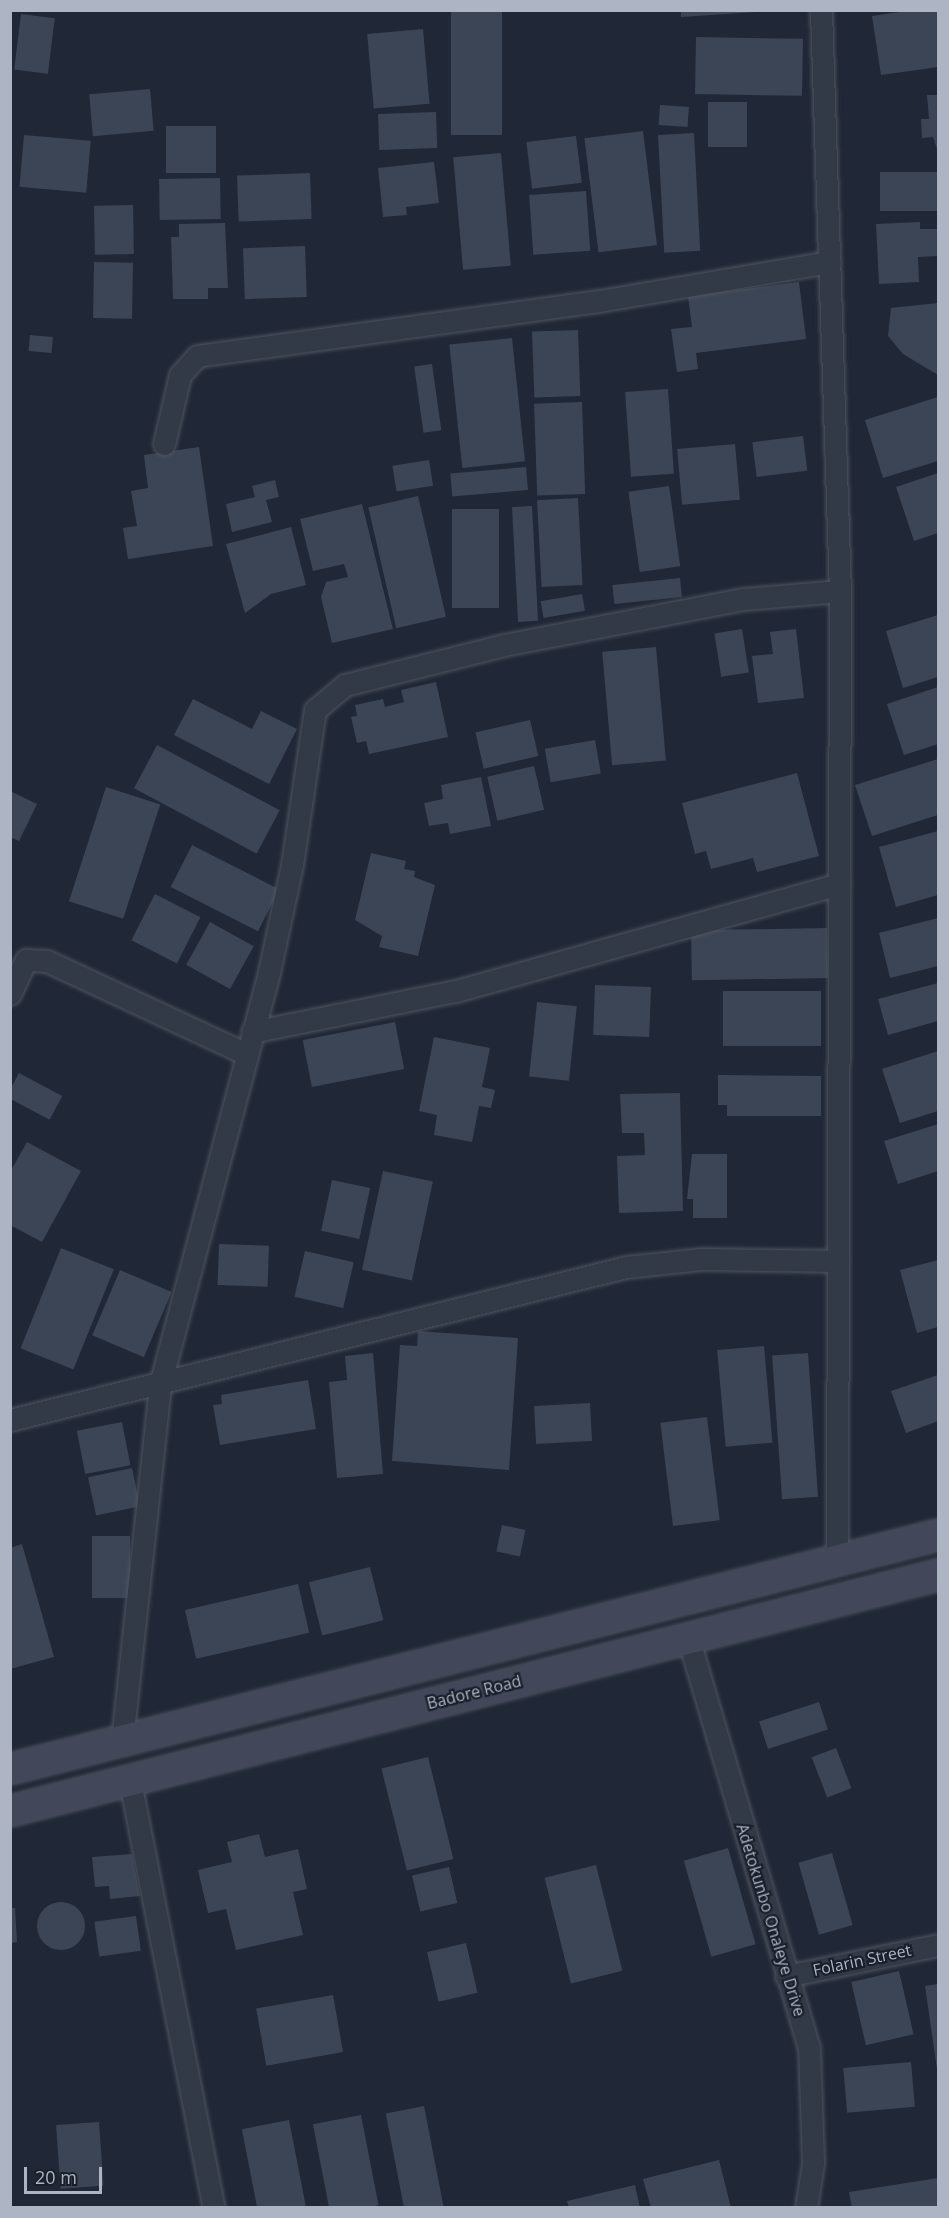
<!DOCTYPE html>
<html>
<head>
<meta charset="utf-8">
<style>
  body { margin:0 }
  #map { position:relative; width:949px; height:2218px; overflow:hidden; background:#202736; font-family:"Open Sans",sans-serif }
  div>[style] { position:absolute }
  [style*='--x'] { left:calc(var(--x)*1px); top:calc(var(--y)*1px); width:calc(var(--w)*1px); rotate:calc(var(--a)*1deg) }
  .building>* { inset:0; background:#3c4556; transform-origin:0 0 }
  .round { border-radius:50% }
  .roads { filter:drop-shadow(0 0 2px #4e5461) drop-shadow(0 0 2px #4e5461) }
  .street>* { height:21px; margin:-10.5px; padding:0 10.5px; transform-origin:10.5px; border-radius:10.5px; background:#333a47 }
  .secondary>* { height:30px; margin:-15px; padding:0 15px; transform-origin:15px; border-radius:15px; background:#424859 }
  span { translate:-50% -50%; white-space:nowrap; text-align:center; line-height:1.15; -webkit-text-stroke:4.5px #191f2b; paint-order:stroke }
  .street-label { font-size:16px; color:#adb4c3 }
  .frame { position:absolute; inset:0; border:12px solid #adb4c3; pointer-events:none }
  .scale { position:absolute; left:24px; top:2167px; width:78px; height:27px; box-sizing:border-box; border:3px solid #adb4c3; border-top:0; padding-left:8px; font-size:18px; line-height:21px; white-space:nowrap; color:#adb4c3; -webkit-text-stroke:4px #191f2b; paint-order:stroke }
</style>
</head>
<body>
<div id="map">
  <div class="building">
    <i style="left:451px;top:10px;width:51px;height:125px"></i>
    <i style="clip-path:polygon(681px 10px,756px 10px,756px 12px,681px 17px)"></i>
    <i style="clip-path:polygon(913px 10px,938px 10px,938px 67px,881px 75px,872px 16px)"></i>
    <i style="left:21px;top:14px;width:34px;height:56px;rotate:7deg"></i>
    <i style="left:423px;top:29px;width:75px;height:56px;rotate:85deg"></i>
    <i style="left:696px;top:37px;width:107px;height:57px;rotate:1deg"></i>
    <i style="left:150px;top:89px;width:42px;height:61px;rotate:85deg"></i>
    <i style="clip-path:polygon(927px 95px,938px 95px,938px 152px,933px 137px,922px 138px,921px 119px,929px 119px)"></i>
    <i style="left:708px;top:102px;width:39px;height:45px"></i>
    <i style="left:660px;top:105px;width:29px;height:20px;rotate:4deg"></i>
    <i style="left:436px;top:112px;width:36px;height:58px;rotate:88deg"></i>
    <i style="left:216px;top:126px;width:47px;height:50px;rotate:90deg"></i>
    <i style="left:643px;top:131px;width:115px;height:59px;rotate:83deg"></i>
    <i style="left:694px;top:133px;width:118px;height:36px;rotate:87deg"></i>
    <i style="left:24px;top:135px;width:67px;height:52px;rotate:5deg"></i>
    <i style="left:576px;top:136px;width:47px;height:50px;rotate:83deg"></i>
    <i style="left:501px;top:153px;width:113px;height:48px;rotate:85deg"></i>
    <i style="clip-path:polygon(434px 162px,439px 203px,406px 207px,407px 215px,383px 217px,378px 168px)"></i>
    <i style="left:938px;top:172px;width:39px;height:58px;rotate:90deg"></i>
    <i style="left:310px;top:173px;width:46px;height:73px;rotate:88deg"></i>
    <i style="left:220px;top:178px;width:41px;height:61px;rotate:89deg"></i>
    <i style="left:586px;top:191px;width:60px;height:57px;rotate:86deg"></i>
    <i style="left:133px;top:205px;width:49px;height:39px;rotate:89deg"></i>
    <i style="clip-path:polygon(920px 222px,920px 229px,938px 229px,938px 256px,918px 257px,919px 282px,879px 284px,876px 224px)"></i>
    <i style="clip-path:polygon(225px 223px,228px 288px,208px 288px,208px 299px,173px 299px,171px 237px,179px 237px,179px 224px)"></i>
    <i style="left:305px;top:246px;width:51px;height:62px;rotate:88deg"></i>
    <i style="left:94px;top:262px;width:39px;height:56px;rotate:1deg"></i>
    <i style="clip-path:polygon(799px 282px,806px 339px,696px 353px,698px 369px,677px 372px,671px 329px,692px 327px,688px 296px)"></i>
    <i style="clip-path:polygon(938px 303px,938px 375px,903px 354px,888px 336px,891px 308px)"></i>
    <i style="left:578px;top:330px;width:66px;height:46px;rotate:88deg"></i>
    <i style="left:30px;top:335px;width:23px;height:16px;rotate:5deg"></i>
    <i style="left:512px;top:338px;width:124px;height:63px;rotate:84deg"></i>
    <i style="left:432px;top:364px;width:67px;height:18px;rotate:82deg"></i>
    <i style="left:668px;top:389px;width:85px;height:43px;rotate:86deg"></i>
    <i style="clip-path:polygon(938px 397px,938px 461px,883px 478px,865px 420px)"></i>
    <i style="left:582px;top:402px;width:92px;height:48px;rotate:88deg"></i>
    <i style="left:803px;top:436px;width:35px;height:51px;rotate:83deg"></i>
    <i style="left:735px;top:444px;width:56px;height:58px;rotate:85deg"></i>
    <i style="clip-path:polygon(199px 447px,213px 546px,128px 559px,123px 528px,137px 526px,131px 491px,148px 488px,144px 455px)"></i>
    <i style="left:429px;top:460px;width:26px;height:37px;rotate:81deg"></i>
    <i style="left:526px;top:467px;width:23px;height:76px;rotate:85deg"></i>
    <i style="clip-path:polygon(938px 473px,938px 533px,914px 541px,896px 487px)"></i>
    <i style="clip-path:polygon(275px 480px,279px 497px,266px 500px,272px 522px,232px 532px,226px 504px,255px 497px,252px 486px)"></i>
    <i style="left:669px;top:486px;width:81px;height:41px;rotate:82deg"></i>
    <i style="left:418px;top:496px;width:124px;height:51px;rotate:77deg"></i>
    <i style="left:578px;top:498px;width:87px;height:41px;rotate:87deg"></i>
    <i style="clip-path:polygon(362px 504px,393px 629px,332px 643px,321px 597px,326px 582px,348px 577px,344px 564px,313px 571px,300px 519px)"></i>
    <i style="left:532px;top:506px;width:115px;height:20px;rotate:87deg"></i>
    <i style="left:452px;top:509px;width:47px;height:99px"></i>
    <i style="clip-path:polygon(291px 527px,306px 585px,271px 594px,245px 613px,226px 544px)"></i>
    <i style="left:680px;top:578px;width:19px;height:68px;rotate:84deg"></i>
    <i style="left:582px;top:594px;width:17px;height:42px;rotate:80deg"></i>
    <i style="clip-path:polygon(938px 615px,938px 677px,903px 688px,886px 631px)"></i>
    <i style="left:742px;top:629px;width:44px;height:28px;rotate:81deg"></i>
    <i style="clip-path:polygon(796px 629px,804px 698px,758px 703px,752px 656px,773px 654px,770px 632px)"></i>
    <i style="left:656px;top:647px;width:114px;height:54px;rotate:85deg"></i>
    <i style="clip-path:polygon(436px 682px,448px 737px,369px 754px,366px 741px,357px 743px,351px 717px,357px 716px,355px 705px,383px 699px,385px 707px,404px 702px,401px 690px)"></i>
    <i style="clip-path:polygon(938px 687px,938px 744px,904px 755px,887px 704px)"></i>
    <i style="clip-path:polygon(193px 699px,252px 729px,261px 711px,297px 729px,269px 784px,174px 735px)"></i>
    <i style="left:530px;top:720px;width:37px;height:56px;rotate:77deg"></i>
    <i style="left:595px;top:740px;width:34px;height:51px;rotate:80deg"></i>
    <i style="left:157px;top:745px;width:139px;height:49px;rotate:28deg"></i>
    <i style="clip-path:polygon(938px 759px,938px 815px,872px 836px,855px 785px)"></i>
    <i style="left:534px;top:766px;width:45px;height:48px;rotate:77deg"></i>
    <i style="clip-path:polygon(797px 773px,819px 856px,757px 872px,753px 858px,711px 869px,706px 851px,695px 854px,682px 803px)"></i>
    <i style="clip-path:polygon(481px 777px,491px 826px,450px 834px,448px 823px,429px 826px,424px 803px,443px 799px,441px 785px)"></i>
    <i style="left:106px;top:787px;width:57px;height:120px;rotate:18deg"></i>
    <i style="clip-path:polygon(10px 791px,37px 804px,19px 841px,10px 837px)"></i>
    <i style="clip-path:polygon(938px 831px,938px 895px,896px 907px,879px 847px)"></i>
    <i style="left:192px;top:845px;width:98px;height:47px;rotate:27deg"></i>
    <i style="clip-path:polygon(371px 853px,406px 861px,404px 869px,415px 871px,414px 877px,435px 885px,418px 956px,379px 947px,382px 936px,355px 920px)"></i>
    <i style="left:155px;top:894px;width:51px;height:52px;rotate:27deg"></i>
    <i style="clip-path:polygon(938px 918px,938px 966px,890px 978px,879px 933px)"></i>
    <i style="left:210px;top:922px;width:50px;height:49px;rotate:29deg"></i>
    <i style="left:827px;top:928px;width:50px;height:136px;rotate:89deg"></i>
    <i style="clip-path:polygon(938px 983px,938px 1021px,888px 1035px,878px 999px)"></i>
    <i style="left:595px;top:985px;width:56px;height:50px;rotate:2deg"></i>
    <i style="left:723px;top:991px;width:98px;height:55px"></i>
    <i style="left:537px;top:1002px;width:40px;height:75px;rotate:6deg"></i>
    <i style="left:395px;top:1022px;width:48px;height:94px;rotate:79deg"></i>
    <i style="clip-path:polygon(434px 1037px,490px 1048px,482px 1087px,495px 1090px,491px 1108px,479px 1106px,472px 1142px,434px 1135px,437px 1115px,419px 1111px)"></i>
    <i style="clip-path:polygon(938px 1051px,938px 1111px,900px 1123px,882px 1069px)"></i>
    <i style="left:19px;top:1073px;width:49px;height:27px;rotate:28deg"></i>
    <i style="clip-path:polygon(718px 1075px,821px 1076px,821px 1116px,727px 1116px,727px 1105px,718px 1105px)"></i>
    <i style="clip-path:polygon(680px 1093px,683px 1211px,619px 1213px,617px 1156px,645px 1155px,644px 1133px,622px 1133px,620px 1094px)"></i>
    <i style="clip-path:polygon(938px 1124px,938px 1171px,898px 1184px,884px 1141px)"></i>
    <i style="clip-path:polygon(27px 1142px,81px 1171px,42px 1242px,10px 1225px,10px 1172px)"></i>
    <i style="clip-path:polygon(692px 1154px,727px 1154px,727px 1218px,693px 1218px,693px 1199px,687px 1199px)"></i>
    <i style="left:383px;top:1171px;width:51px;height:101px;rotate:12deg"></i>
    <i style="left:332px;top:1180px;width:39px;height:52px;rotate:12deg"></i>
    <i style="left:219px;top:1244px;width:50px;height:41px;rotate:2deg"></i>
    <i style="left:61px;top:1248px;width:57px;height:108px;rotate:22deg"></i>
    <i style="left:305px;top:1251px;width:50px;height:47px;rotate:13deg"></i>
    <i style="clip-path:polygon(938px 1260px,938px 1327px,917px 1333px,900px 1270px)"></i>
    <i style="left:120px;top:1270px;width:56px;height:71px;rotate:23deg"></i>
    <i style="clip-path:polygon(418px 1331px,518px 1338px,509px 1470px,392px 1461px,400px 1345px,417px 1346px)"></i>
    <i style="left:764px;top:1346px;width:97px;height:47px;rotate:85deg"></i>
    <i style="clip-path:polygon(373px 1353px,383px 1474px,337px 1478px,329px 1382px,347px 1380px,345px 1356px)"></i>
    <i style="left:808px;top:1353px;width:144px;height:36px;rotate:86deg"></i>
    <i style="clip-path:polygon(938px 1375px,938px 1421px,906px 1433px,891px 1391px)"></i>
    <i style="clip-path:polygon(308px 1380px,316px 1429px,220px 1445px,213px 1405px,222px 1404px,221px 1395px)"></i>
    <i style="left:590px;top:1403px;width:38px;height:56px;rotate:87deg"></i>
    <i style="left:707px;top:1417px;width:104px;height:47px;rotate:83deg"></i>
    <i style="left:122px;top:1422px;width:44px;height:46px;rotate:79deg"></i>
    <i style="left:132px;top:1468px;width:39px;height:45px;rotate:78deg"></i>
    <i style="left:502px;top:1525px;width:24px;height:27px;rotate:12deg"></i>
    <i style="left:92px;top:1536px;width:38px;height:62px"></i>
    <i style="clip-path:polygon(22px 1544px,54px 1657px,10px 1669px,10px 1548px)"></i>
    <i style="left:370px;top:1567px;width:55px;height:63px;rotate:76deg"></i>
    <i style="left:298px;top:1584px;width:50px;height:116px;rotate:77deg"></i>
    <i style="left:819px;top:1702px;width:29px;height:63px;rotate:72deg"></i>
    <i style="left:836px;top:1748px;width:43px;height:26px;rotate:69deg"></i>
    <i style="left:428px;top:1757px;width:105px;height:48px;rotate:76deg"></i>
    <i style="clip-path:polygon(259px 1834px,265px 1857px,298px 1849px,307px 1889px,293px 1892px,303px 1935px,236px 1950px,226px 1909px,208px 1913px,198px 1870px,232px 1862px,227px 1842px)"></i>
    <i style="left:728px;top:1848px;width:100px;height:46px;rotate:74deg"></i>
    <i style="left:832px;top:1853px;width:75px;height:35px;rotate:74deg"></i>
    <i style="clip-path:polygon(132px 1854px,140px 1896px,110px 1899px,109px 1886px,95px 1887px,92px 1857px)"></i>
    <i style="left:596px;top:1865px;width:109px;height:53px;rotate:76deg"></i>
    <i style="left:449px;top:1867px;width:37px;height:38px;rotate:77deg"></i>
    <i class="round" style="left:37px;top:1902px;width:48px;height:48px"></i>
    <i style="clip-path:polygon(10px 1908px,15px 1908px,17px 1942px,10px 1943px)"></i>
    <i style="left:136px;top:1916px;width:35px;height:42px;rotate:82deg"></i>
    <i style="left:466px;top:1943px;width:51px;height:40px;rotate:77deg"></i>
    <i style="left:899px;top:1971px;width:65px;height:49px;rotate:77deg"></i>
    <i style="clip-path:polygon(938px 1984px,938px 2069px,937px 2069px,925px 1986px)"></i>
    <i style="left:333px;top:1995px;width:58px;height:78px;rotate:80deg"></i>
    <i style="left:911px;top:2062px;width:45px;height:68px;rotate:85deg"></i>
    <i style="left:424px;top:2106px;width:102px;height:39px;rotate:79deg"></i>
    <i style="left:361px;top:2115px;width:92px;height:49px;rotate:79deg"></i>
    <i style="left:289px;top:2120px;width:90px;height:48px;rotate:79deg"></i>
    <i style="left:99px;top:2122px;width:64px;height:43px;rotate:86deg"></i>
    <i style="clip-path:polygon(719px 2160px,731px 2208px,651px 2208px,643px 2179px)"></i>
    <i style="clip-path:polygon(938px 2178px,938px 2208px,852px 2208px,849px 2192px)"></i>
    <i style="clip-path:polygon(635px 2185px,640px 2208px,569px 2208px,567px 2201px)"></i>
  </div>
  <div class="roads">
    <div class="street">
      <i style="--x:821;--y:10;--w:581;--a:88.13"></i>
      <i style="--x:840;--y:591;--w:969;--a:90.18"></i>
      <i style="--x:164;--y:444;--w:71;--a:-76.9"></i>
      <i style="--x:180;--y:375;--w:25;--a:-48"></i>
      <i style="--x:197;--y:356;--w:406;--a:-7.8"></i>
      <i style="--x:599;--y:301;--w:234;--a:-9.6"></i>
      <i style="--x:10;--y:994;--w:38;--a:-65"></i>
      <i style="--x:26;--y:960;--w:21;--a:3"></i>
      <i style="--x:47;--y:961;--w:220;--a:25"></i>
      <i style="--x:252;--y:1032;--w:208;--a:-11.4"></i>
      <i style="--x:456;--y:991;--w:398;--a:-15.6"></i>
      <i style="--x:10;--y:1420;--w:635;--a:-13.95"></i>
      <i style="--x:626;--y:1267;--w:76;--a:-6"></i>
      <i style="--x:702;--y:1259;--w:136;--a:0.8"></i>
      <i style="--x:688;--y:1637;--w:427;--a:73.6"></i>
      <i style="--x:809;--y:2047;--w:116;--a:88"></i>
      <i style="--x:813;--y:2163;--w:46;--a:98.8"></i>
      <i style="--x:122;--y:1741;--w:358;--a:-83.9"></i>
      <i style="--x:160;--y:1385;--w:427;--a:-75.2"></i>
      <i style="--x:269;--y:972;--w:109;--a:-77.9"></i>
      <i style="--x:292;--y:865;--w:157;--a:-81.6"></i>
      <i style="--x:315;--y:710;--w:39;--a:-40"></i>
      <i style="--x:345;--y:685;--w:164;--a:-14.1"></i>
      <i style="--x:504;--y:645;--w:244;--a:-10.9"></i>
      <i style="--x:744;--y:599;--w:96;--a:-4.8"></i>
      <i style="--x:130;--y:1781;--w:435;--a:78.9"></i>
      <i style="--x:786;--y:1976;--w:155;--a:-11.5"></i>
    </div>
    <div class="secondary">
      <i style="--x:10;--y:1769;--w:957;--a:-14.15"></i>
      <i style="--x:10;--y:1811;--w:958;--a:-14.27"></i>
    </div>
  </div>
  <div class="street-label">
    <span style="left:474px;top:1692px;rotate:-14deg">Badore Road</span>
    <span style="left:771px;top:1920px;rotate:73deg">Adetokunbo Onaleye Drive</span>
    <span style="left:862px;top:1960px;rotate:-12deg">Folarin Street</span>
  </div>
  <div class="frame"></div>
  <div class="scale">20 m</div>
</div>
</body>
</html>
